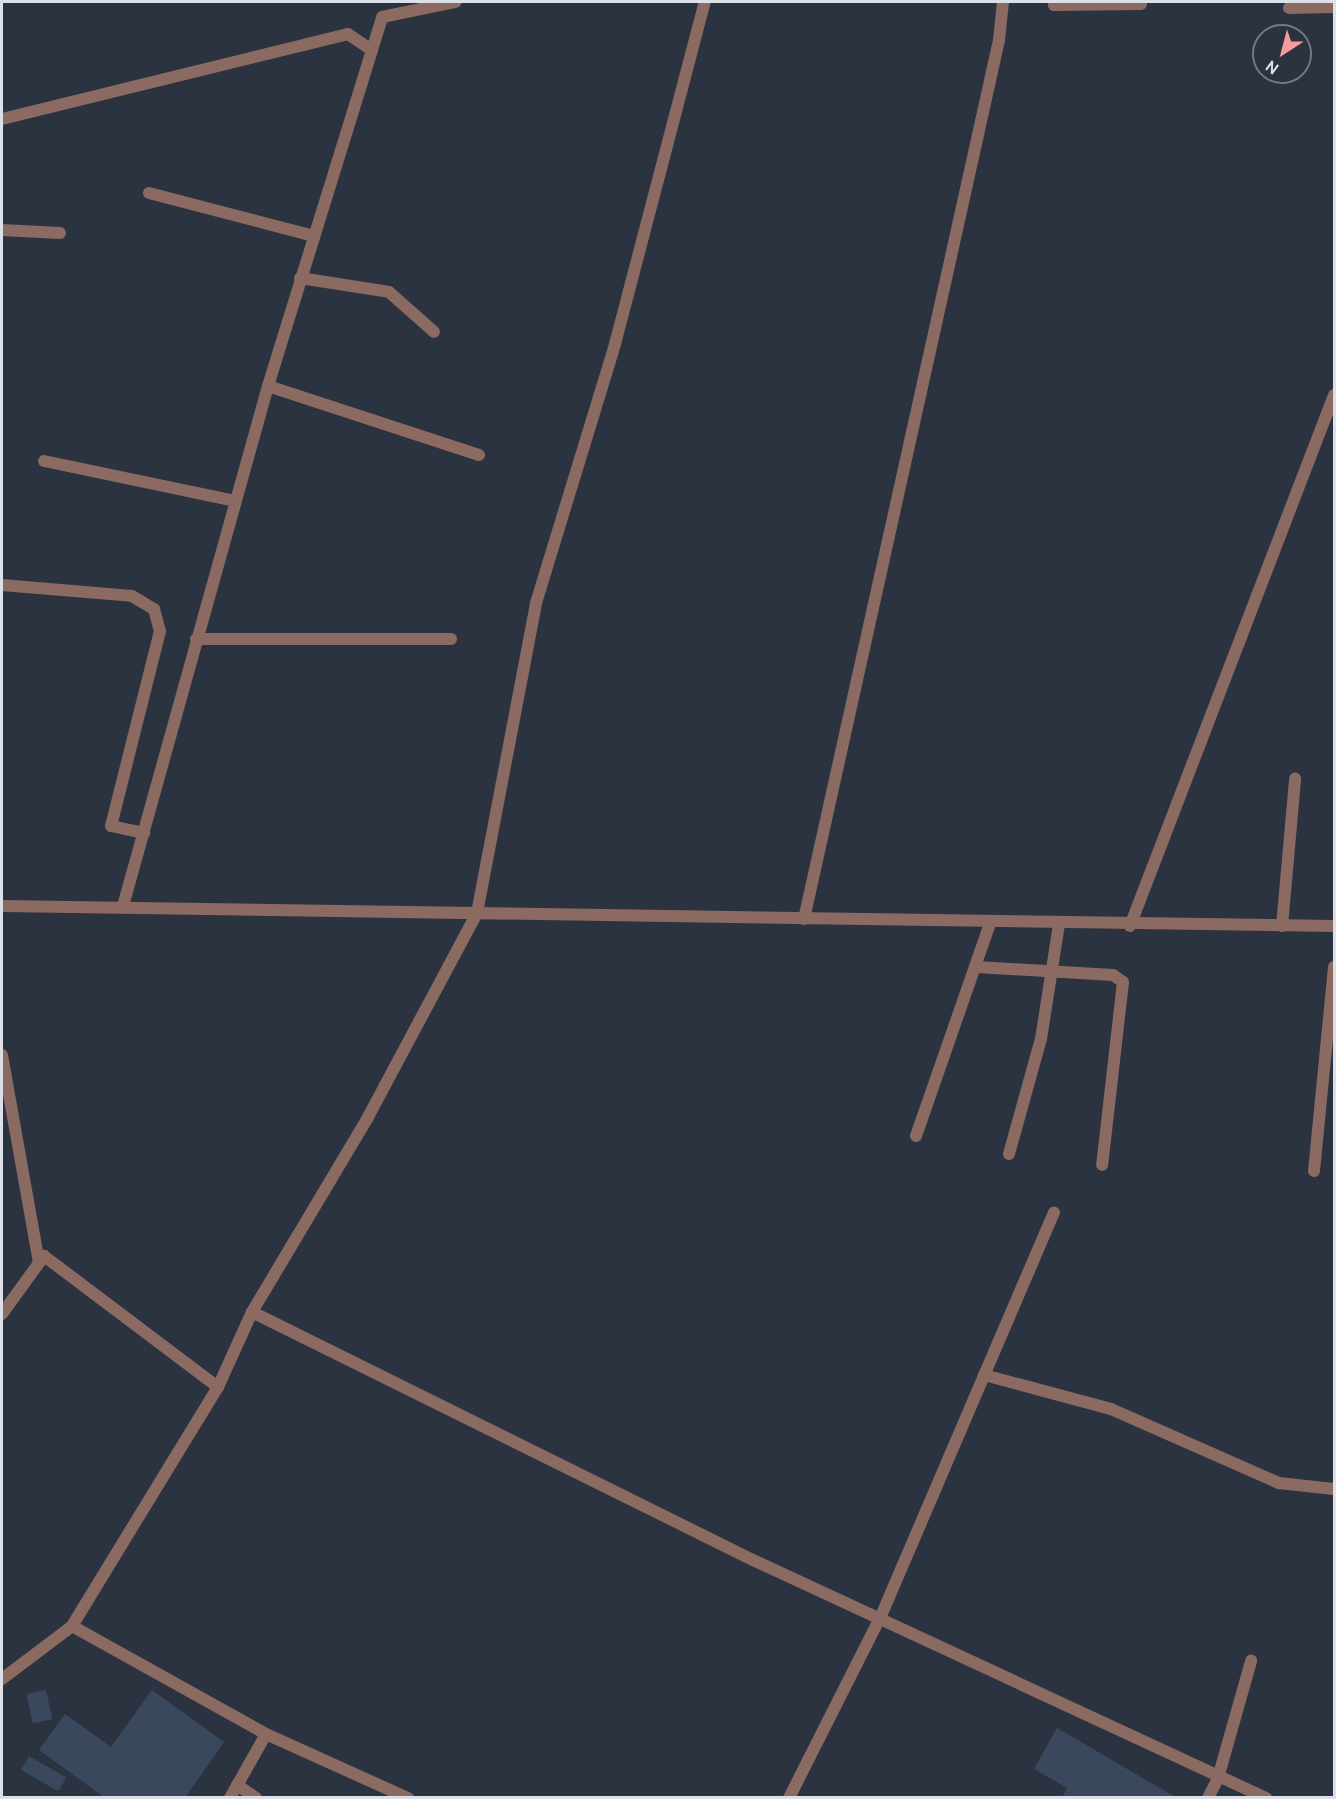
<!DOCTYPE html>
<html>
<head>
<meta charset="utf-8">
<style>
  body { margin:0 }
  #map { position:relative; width:1336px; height:1799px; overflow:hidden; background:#2b3340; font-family:Cabin,sans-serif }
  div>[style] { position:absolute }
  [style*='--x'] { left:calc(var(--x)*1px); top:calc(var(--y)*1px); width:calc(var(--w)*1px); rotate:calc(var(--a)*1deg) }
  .building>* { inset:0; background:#3a485d; transform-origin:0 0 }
  .service>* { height:12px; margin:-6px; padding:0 6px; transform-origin:6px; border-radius:6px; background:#8b6a61 }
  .minor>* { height:12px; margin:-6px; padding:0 6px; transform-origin:6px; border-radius:6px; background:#8b6a61 }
  .tertiary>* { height:12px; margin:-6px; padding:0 6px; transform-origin:6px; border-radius:6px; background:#8b6a61 }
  span { translate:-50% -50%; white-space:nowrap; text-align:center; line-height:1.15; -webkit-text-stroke:6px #2b3340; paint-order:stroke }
  .frame { position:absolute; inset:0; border:3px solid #dce1e9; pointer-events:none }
  .north { position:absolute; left:1252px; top:24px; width:60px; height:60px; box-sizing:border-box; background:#2b3340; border:2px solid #727984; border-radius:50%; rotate:216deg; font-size:16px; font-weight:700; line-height:24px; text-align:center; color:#dce1e9 }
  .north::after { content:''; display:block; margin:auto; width:21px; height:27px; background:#f59b99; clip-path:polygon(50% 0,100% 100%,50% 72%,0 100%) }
</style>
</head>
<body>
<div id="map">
  <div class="building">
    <i style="left:46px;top:1690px;width:30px;height:20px;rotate:78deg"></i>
    <i style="clip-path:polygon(152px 1690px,224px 1742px,185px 1798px,105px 1798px,39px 1750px,65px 1714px,111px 1747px)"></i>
    <i style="clip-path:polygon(1057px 1728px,1177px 1798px,1062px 1798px,1067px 1788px,1034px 1769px)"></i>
    <i style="left:29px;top:1756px;width:43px;height:16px;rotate:30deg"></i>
  </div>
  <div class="service">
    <i style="--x:2;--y:585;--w:130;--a:4.8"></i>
    <i style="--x:132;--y:596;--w:26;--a:31"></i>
    <i style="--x:154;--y:609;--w:23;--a:75"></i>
    <i style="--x:160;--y:631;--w:201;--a:104.1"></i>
    <i style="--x:111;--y:826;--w:34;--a:12"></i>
    <i style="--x:1282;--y:926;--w:148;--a:-84.9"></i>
    <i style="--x:977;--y:967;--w:136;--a:3.4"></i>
    <i style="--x:1113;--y:975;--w:12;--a:35"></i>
    <i style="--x:1123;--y:982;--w:184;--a:96.5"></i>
    <i style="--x:916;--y:1136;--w:225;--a:-70.8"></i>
    <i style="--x:1009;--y:1154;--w:119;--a:-74.5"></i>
    <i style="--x:1041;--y:1039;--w:116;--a:-81.1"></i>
    <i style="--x:1314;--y:1171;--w:205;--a:-84.4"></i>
  </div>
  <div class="minor">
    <i style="--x:1054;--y:2;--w:3;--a:90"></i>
    <i style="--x:1054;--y:5;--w:87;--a:-0.7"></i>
    <i style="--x:1289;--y:8;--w:45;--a:-1.3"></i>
    <i style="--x:2;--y:119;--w:356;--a:-13.8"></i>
    <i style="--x:348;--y:34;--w:29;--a:34"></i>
    <i style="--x:149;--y:193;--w:171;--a:14.6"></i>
    <i style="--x:2;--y:230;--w:58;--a:3"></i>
    <i style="--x:300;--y:278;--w:90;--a:8.9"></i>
    <i style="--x:389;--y:292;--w:60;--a:41.6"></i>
    <i style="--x:268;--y:386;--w:222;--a:18.1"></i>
    <i style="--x:44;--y:461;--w:195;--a:11.8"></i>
    <i style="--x:196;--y:639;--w:255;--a:0"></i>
    <i style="--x:123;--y:906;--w:540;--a:-74.42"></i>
    <i style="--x:268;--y:386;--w:386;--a:-72.8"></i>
    <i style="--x:382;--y:17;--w:75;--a:-11.6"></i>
    <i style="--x:804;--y:919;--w:900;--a:-77.49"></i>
    <i style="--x:999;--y:40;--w:38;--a:-84"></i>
    <i style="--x:1130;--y:926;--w:569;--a:-68.98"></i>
    <i style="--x:2;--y:1055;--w:210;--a:79.9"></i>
    <i style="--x:252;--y:1312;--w:559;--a:26.34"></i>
    <i style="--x:753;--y:1560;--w:566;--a:24.89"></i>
    <i style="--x:2;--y:1314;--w:72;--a:-54.1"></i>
    <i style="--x:44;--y:1256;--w:218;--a:37"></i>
    <i style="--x:984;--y:1375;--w:131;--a:15"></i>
    <i style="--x:1111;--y:1409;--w:184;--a:23.8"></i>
    <i style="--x:1279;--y:1483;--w:55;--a:6.2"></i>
    <i style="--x:72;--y:1626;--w:222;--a:29.1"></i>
    <i style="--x:266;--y:1734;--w:156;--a:24.3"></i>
    <i style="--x:2;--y:1679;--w:88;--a:-37.1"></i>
    <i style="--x:72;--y:1626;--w:280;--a:-58.6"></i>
    <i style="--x:218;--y:1387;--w:82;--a:-65.6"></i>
    <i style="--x:252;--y:1312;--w:225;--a:-59.2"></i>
    <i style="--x:367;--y:1119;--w:234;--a:-61.9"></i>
    <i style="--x:477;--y:913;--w:316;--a:-79.2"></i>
    <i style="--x:536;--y:603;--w:271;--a:-73"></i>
    <i style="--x:615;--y:344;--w:354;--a:-75.3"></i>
    <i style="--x:237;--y:1785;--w:23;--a:34"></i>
    <i style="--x:230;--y:1798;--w:73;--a:-60.6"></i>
    <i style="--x:789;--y:1798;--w:204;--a:-63.2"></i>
    <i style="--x:881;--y:1616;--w:439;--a:-66.8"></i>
    <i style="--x:1208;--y:1798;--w:22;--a:-63"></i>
    <i style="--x:1218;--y:1778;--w:122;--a:-74.2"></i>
  </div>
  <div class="tertiary">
    <i style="--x:2;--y:906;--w:1332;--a:0.86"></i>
  </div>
  <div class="frame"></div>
  <div class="north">N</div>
</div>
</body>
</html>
